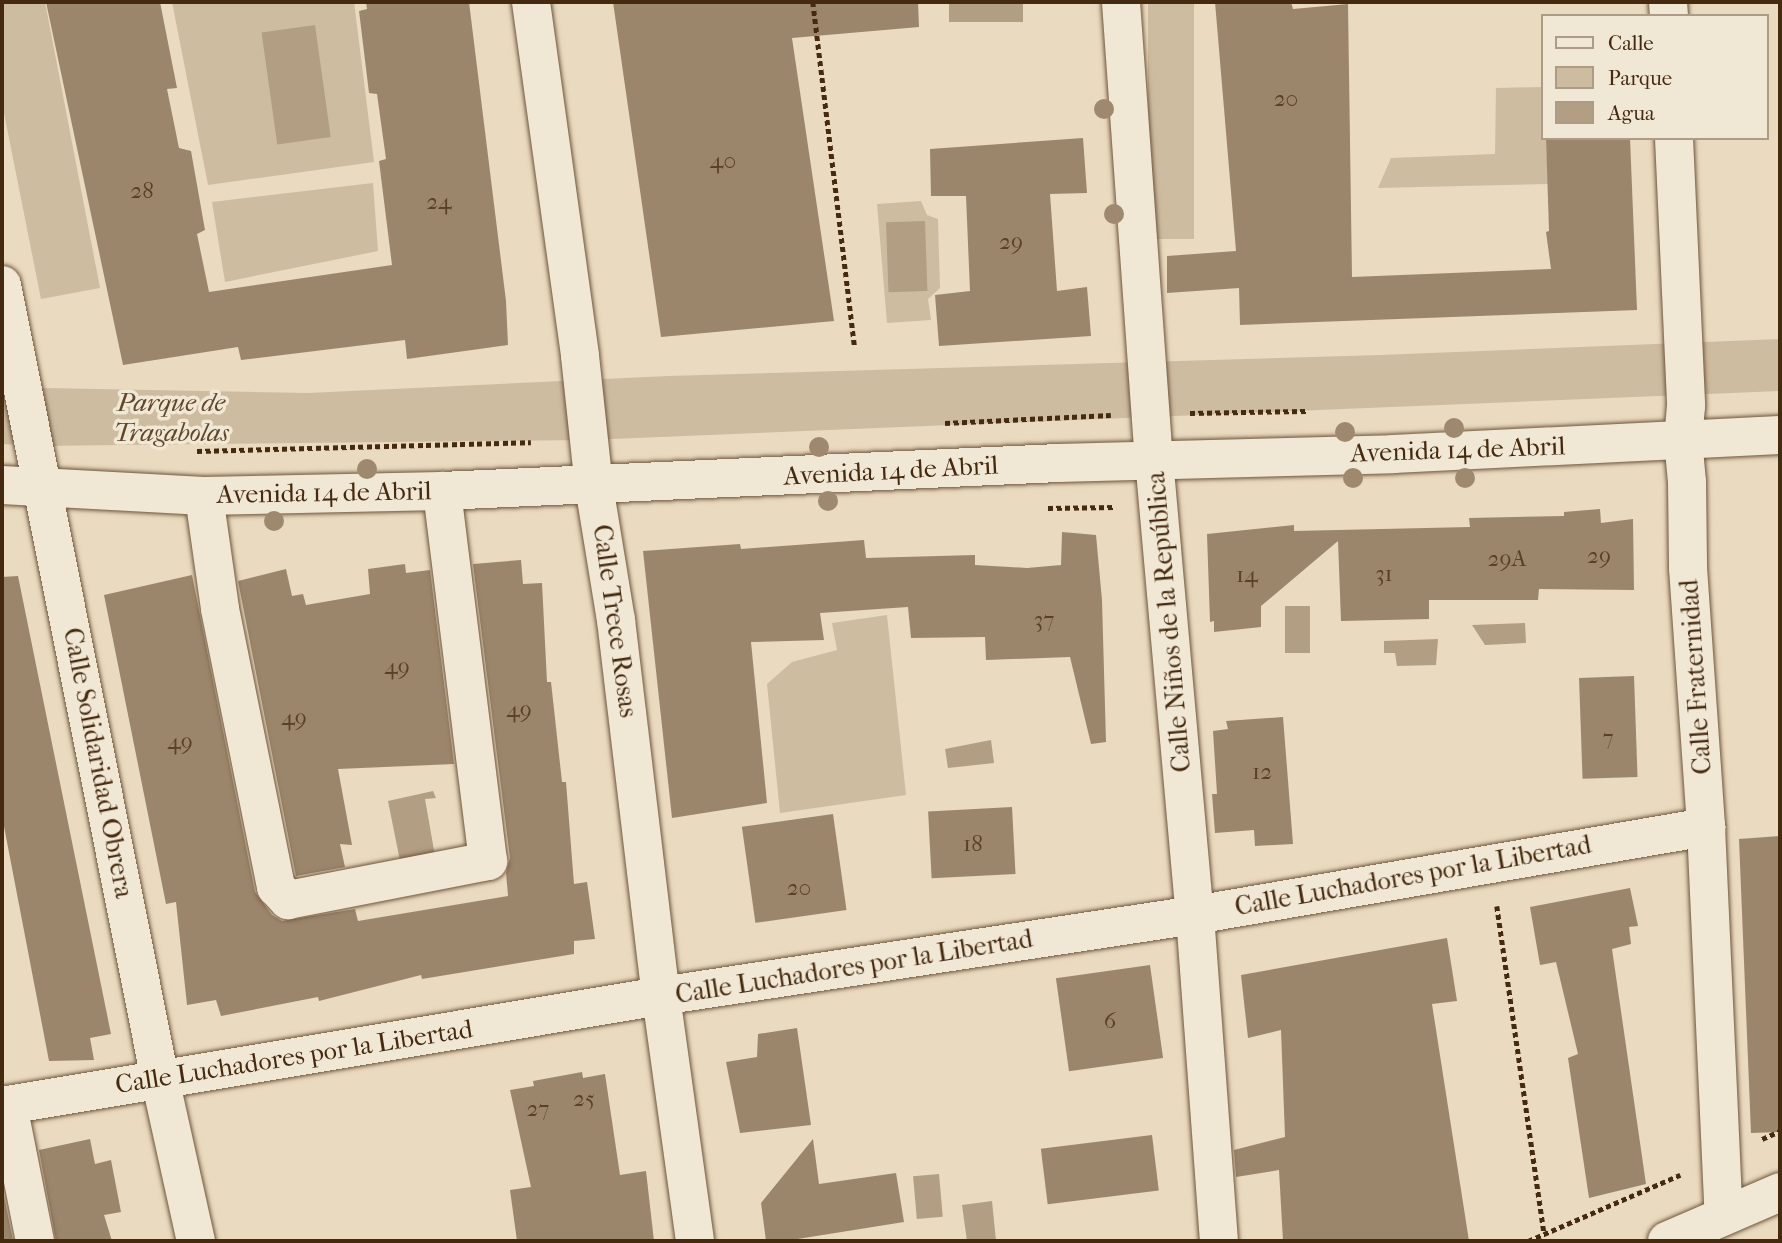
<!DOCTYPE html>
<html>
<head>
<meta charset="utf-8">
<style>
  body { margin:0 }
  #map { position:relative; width:1782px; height:1243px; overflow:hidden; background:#eadabf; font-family:"IM FELL French Canon",serif }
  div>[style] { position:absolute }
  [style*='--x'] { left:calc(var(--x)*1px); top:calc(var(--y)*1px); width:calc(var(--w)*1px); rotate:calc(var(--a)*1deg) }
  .green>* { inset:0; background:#cebca1; transform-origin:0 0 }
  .water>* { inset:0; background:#b29e83; transform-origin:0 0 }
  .building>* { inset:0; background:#9b866b; transform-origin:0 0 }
  .path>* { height:4.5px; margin-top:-2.25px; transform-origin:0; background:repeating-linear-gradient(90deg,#452a0f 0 5px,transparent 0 8.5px) }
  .roads { filter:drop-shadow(0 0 2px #6e563b) drop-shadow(0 0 2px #6e563b) }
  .minor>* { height:38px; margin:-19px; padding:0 19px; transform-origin:19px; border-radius:19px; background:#f1e7d5 }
  .tertiary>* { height:38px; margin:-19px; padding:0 19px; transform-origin:19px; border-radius:19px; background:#f1e7d5 }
  .trees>* { width:20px; height:20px; margin:-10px; border-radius:50%; background:#9e896e }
  span { translate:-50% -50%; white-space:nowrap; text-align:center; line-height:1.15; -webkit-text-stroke:7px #f1e7d5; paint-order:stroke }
  .number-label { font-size:23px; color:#5a4126 }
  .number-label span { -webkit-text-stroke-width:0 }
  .park-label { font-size:26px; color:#60472c; font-style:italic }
  .street-label { font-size:26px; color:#452a0f }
  .frame { position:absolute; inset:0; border:4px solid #452a0f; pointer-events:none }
  .legend { position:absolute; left:1541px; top:14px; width:228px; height:126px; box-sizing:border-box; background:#f1e7d5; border:2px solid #ac9b86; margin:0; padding:9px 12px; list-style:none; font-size:21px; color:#452a0f }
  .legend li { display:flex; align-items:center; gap:14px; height:35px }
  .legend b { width:35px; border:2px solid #ac9b86 }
</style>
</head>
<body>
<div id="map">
  <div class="green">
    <i style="clip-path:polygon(2px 2px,45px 2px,100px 288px,41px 299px,2px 103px)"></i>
    <i style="clip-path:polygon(172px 2px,354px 2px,374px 162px,208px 185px)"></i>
    <i style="left:1148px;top:2px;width:46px;height:237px"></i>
    <i style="clip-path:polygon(1542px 87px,1542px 138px,1546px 138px,1548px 184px,1378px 188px,1391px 158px,1495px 154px,1496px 88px)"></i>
    <i style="clip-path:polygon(373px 183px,378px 251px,225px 282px,212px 202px)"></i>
    <i style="clip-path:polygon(921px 201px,927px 215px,938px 219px,940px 288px,928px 299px,931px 320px,887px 323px,877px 204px)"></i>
    <i style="clip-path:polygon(1780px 339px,1780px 391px,588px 440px,35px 446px,2px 444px,2px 383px,45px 388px,308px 393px,668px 376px,1380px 355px)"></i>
    <i style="clip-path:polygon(887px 615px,906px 795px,780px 813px,767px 684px,792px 662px,837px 650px,832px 623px)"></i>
  </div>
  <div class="water">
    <i style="left:949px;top:2px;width:74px;height:20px"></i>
    <i style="left:315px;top:25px;width:113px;height:54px;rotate:82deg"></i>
    <i style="left:925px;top:221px;width:70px;height:39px;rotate:88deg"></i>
    <i style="left:1310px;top:606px;width:47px;height:25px;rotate:90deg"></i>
    <i style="clip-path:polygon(1525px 623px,1526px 643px,1485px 645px,1472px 625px)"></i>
    <i style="clip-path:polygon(1438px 639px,1436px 665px,1397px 666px,1395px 653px,1384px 653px,1384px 641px)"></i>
    <i style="clip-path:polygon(991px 740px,994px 763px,948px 768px,945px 749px)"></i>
    <i style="clip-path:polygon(433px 791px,436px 798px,425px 799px,435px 856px,400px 861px,388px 801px)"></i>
    <i style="left:939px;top:1174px;width:43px;height:26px;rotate:85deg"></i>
    <i style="clip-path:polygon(992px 1201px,996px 1241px,967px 1241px,962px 1205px)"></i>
  </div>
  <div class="building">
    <i style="clip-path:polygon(46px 2px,160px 2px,177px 88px,167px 89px,179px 148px,191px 151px,205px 230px,197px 234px,209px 292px,392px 265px,379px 161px,386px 159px,377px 94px,369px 93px,359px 11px,367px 9px,366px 2px,469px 2px,506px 301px,508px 345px,407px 359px,405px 340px,241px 360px,238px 347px,123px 365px)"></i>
    <i style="clip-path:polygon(613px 2px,918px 2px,919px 27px,792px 38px,834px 321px,661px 337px)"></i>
    <i style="clip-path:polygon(1215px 2px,1291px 2px,1293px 9px,1348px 4px,1352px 277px,1551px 269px,1546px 232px,1549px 231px,1546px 138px,1630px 138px,1637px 310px,1240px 325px,1239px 288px,1167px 293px,1167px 256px,1236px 251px)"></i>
    <i style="clip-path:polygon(1083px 138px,1087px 193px,1050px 194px,1057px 291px,1087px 287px,1091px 336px,939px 346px,935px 295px,970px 291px,966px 196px,931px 196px,930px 149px)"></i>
    <i style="clip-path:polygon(1600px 509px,1601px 523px,1633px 519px,1634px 590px,1539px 589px,1538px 600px,1429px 600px,1429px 619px,1341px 621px,1338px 541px,1261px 606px,1261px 627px,1214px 632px,1214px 621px,1210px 622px,1207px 534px,1294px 525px,1294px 531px,1470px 527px,1469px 518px,1564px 516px,1564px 512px)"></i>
    <i style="clip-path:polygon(1062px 532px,1096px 535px,1102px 600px,1106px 742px,1091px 744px,1070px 657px,986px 660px,985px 637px,911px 638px,908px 607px,820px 613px,824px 640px,751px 642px,767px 803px,672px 818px,643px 551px,740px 544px,741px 549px,864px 540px,866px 558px,975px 555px,975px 565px,1027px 568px,1061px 565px)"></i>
    <i style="clip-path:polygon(521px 560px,523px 584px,542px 583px,547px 682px,551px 682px,562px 782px,566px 782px,574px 884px,587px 882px,595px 939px,574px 941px,574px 954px,422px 979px,421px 975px,319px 1001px,318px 997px,221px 1016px,216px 1000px,187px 1005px,176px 902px,166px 904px,104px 595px,192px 575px,255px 892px,272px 915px,282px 921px,355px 909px,358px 921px,508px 896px,506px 873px,510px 858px,473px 564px)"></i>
    <i style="clip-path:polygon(405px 564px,406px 573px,430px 570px,454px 764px,338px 769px,352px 845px,340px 844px,345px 867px,296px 876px,238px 581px,286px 569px,292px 596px,303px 594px,306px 605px,370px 594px,368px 569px)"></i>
    <i style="clip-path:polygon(18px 576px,111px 1034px,90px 1038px,94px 1060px,49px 1061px,2px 816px,2px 577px)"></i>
    <i style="left:1634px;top:676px;width:101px;height:55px;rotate:88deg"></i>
    <i style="clip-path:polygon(1283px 717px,1293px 844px,1255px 846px,1254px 830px,1215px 833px,1212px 794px,1217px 794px,1213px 731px,1228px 729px,1226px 721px)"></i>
    <i style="left:1012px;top:807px;width:67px;height:84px;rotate:87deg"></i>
    <i style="left:833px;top:814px;width:97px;height:92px;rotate:82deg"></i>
    <i style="clip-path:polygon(1780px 836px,1780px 1132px,1751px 1133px,1739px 839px)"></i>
    <i style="clip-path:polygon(1630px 888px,1638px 926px,1629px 927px,1631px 944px,1612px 949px,1646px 1184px,1589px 1198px,1568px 1058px,1578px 1054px,1556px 962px,1540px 965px,1530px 907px)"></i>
    <i style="clip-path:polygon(1447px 938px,1457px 1001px,1432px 1004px,1469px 1241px,1283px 1241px,1279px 1170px,1236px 1177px,1234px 1150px,1285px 1137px,1281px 1030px,1248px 1038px,1241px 975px)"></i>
    <i style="left:1150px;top:965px;width:94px;height:95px;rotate:82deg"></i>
    <i style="clip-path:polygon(797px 1028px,811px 1125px,740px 1133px,726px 1062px,757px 1057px,758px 1034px)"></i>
    <i style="clip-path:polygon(582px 1072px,583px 1078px,605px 1074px,620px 1175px,646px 1171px,654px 1241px,517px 1241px,510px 1190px,531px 1187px,510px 1090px,534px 1086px,533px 1081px)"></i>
    <i style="left:1152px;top:1135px;width:56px;height:112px;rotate:83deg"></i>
    <i style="clip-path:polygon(90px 1139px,95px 1164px,111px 1160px,121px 1212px,104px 1215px,112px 1241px,56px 1241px,39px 1150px)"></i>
    <i style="clip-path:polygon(813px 1139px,819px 1184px,896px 1173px,904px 1222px,785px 1241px,766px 1241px,761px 1203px)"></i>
    <i style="clip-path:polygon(2px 1186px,13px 1241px,2px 1241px)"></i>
  </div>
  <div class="path">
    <i style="--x:813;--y:2;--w:348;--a:83.1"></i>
    <i style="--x:1190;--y:413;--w:117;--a:-1"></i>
    <i style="--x:945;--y:423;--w:166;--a:-2.8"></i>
    <i style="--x:197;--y:451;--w:334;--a:-1.5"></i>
    <i style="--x:1048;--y:508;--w:68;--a:-0.8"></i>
    <i style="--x:1497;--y:906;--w:331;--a:81.8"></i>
    <i style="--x:1762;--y:1139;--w:20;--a:-24"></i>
    <i style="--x:1528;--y:1241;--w:166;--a:-23.5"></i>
  </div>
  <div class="roads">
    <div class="minor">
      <i style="--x:531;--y:2;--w:357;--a:82.1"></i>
      <i style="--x:580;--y:356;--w:131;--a:83.9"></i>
      <i style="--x:594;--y:486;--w:136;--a:80.7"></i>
      <i style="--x:616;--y:620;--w:379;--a:83.2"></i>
      <i style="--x:661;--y:996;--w:247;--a:82.1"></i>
      <i style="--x:1121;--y:2;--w:458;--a:85.9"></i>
      <i style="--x:1154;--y:459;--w:458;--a:84.9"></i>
      <i style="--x:1195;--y:915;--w:327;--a:85.8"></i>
      <i style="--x:1668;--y:2;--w:14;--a:86"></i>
      <i style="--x:1674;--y:138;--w:268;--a:87.4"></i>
      <i style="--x:1686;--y:406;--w:33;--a:95"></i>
      <i style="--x:1683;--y:439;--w:43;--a:84.7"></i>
      <i style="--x:1687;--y:482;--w:86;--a:89.3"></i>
      <i style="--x:1688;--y:568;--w:260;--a:86"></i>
      <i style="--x:1706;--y:827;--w:389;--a:87.4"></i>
      <i style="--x:2;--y:285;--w:810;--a:78.75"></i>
      <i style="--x:160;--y:1079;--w:166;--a:77.5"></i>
      <i style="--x:204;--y:496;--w:114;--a:81.9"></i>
      <i style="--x:220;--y:609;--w:284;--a:78.6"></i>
      <i style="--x:276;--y:887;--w:18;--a:47"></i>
      <i style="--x:288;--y:900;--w:204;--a:-11"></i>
      <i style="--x:488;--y:861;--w:373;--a:-97.1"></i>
      <i style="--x:8;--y:1105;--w:139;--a:78.8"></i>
      <i style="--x:2;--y:1106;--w:668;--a:-9.48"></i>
      <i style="--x:661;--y:996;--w:540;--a:-8.63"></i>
      <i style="--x:1195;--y:915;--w:519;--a:-9.77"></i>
    </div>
    <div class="tertiary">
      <i style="--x:2;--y:485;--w:202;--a:3.1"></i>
      <i style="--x:204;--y:496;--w:238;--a:-1.2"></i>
      <i style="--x:442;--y:491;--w:617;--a:-2.6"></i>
      <i style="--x:1058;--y:463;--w:335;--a:-1.5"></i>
      <i style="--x:1393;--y:454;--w:387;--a:-2.8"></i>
      <i style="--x:1667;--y:1241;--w:123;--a:-23.4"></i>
    </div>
  </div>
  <div class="trees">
    <i style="left:1104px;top:109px"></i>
    <i style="left:1114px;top:214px"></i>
    <i style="left:1454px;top:428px"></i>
    <i style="left:1345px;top:432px"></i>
    <i style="left:819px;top:447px"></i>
    <i style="left:367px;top:469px"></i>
    <i style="left:1353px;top:478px"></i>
    <i style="left:1465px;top:478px"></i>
    <i style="left:828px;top:501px"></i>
    <i style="left:274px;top:521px"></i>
  </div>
  <div class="number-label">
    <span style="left:1286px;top:99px">20</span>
    <span style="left:723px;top:161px">40</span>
    <span style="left:142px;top:191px">28</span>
    <span style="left:439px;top:202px">24</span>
    <span style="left:1011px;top:242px">29</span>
    <span style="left:1599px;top:556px">29</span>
    <span style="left:1507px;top:559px">29A</span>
    <span style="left:1384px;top:574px">31</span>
    <span style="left:1247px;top:575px">14</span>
    <span style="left:1044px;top:620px">37</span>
    <span style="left:397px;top:667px">49</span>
    <span style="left:519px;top:710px">49</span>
    <span style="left:294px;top:718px">49</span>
    <span style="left:1608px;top:738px">7</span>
    <span style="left:180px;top:742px">49</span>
    <span style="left:1262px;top:772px">12</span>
    <span style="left:973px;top:844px">18</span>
    <span style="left:799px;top:888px">20</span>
    <span style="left:1110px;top:1021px">6</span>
    <span style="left:584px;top:1099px">25</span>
    <span style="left:538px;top:1109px">27</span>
  </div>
  <div class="park-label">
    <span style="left:171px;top:418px">Parque de<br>Tragabolas</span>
  </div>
  <div class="street-label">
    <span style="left:1458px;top:450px;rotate:-2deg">Avenida 14 de Abril</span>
    <span style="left:891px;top:471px;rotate:-3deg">Avenida 14 de Abril</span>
    <span style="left:324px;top:493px;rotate:-1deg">Avenida 14 de Abril</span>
    <span style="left:615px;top:621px;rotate:82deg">Calle Trece Rosas</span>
    <span style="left:1169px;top:622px;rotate:-95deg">Calle Niños de la República</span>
    <span style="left:1696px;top:677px;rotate:-94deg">Calle Fraternidad</span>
    <span style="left:98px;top:763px;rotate:79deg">Calle Solidaridad Obrera</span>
    <span style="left:1413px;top:876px;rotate:-10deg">Calle Luchadores por la Libertad</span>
    <span style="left:854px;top:967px;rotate:-9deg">Calle Luchadores por la Libertad</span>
    <span style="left:294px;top:1057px;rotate:-9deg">Calle Luchadores por la Libertad</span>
  </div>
  <div class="frame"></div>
  <ul class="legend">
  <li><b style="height:9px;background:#f1e7d5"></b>Calle</li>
  <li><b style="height:19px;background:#cebca1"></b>Parque</li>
  <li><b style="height:19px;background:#b29e83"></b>Agua</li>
  </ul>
</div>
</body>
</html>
